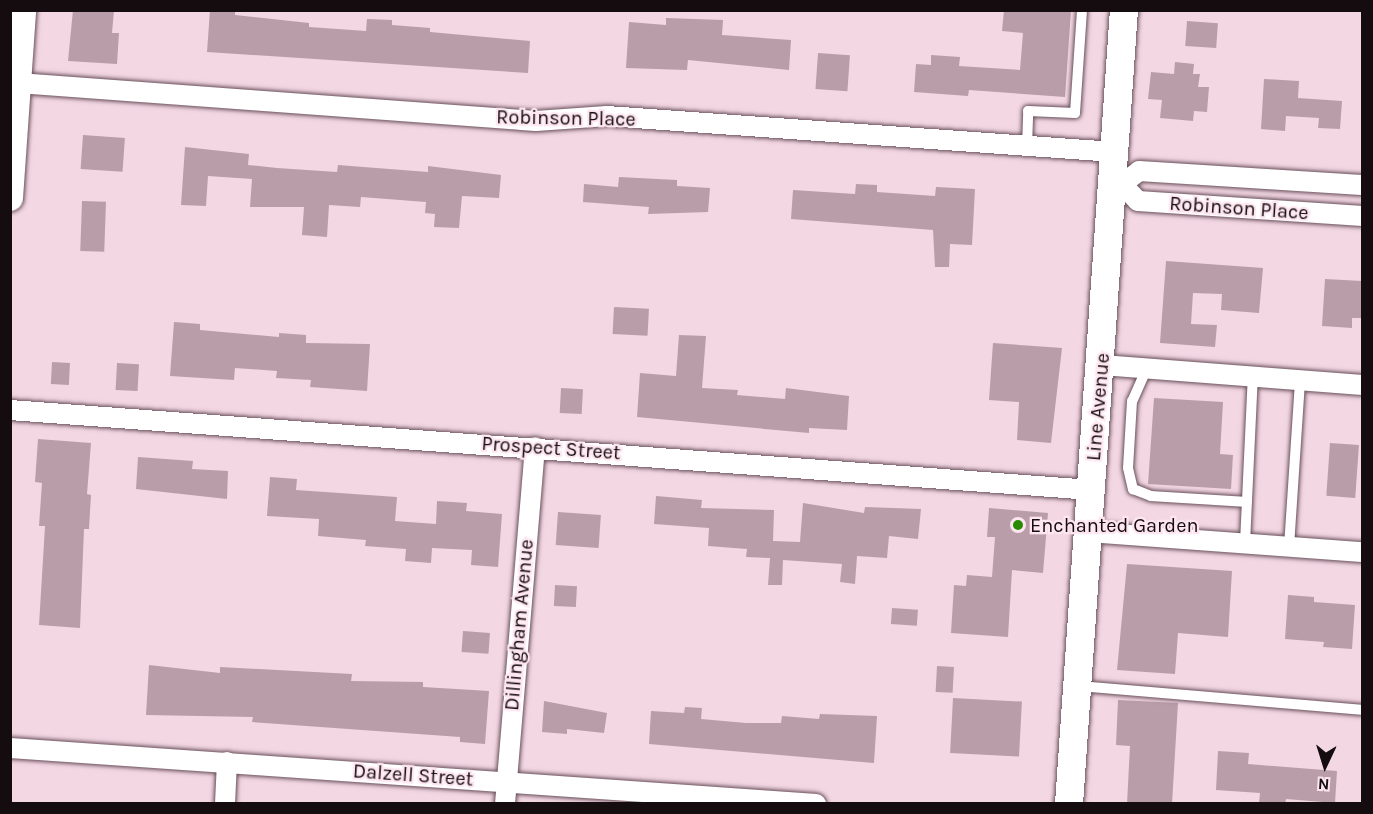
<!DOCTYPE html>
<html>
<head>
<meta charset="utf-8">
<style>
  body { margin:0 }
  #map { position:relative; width:1373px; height:814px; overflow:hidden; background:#f3d7e3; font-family:Karla,sans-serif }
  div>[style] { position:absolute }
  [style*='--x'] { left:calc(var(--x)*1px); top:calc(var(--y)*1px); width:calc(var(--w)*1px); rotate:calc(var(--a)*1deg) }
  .building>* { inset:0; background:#b99ea9; transform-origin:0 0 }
  .roads { filter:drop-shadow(0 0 2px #68505a) drop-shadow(0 0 2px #68505a) }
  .service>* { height:10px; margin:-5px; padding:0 5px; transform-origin:5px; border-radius:5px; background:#fff }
  .minor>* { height:20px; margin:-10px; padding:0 10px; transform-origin:10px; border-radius:10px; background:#fff }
  .tertiary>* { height:26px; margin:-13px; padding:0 13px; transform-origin:13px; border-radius:13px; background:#fff }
  .secondary>* { height:28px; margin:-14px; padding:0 14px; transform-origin:14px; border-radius:14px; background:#fff }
  .dots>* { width:16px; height:16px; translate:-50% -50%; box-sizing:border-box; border:3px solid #fde6ef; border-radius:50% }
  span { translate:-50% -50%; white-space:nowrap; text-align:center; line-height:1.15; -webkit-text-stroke:4.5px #fde6ef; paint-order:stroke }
  .street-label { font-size:20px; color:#150c10 }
  .poi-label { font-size:20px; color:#150c10 }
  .left { translate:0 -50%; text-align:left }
  .frame { position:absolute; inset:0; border:12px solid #150c10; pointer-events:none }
  .north { position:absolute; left:1295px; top:736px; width:60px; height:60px; -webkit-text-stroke:4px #fde6ef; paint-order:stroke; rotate:184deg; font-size:16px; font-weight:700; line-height:24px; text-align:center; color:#150c10 }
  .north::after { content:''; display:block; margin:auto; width:21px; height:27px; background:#150c10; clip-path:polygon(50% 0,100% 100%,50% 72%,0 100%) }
</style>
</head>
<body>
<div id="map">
  <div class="building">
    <i style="clip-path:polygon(73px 10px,114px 10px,112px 33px,119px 33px,117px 64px,68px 61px)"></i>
    <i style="clip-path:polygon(210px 10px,235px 10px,235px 15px,309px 23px,309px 27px,366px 31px,367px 19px,392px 20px,392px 25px,430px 28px,430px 32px,530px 41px,528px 73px,207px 52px)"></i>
    <i style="clip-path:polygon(1004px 10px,1071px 10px,1065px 97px,969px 90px,968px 96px,914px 92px,916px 64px,931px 65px,931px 55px,960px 57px,959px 66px,1020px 70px,1023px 33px,1002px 31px)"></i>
    <i style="clip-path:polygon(666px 18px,723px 20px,722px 35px,791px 40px,789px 70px,688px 60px,687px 70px,626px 68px,629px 22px,666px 25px)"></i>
    <i style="left:1187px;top:21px;width:31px;height:25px;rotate:4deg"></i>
    <i style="left:818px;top:53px;width:32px;height:36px;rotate:4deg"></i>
    <i style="clip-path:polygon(1175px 62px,1194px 64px,1193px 74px,1200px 74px,1198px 87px,1209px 87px,1207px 112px,1194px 111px,1193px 121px,1160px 118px,1162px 100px,1148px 99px,1151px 72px,1174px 74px)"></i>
    <i style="clip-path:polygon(1264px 79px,1299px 81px,1298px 98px,1342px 101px,1340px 129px,1318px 128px,1319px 118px,1286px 116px,1285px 131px,1261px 129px)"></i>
    <i style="left:83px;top:135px;width:42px;height:34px;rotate:4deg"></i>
    <i style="clip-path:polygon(185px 147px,249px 154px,248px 165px,277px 168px,337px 172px,338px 165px,428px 172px,428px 166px,501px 175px,499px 198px,462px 196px,459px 228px,434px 227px,435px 214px,425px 213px,426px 202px,361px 197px,360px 207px,329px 205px,327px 237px,302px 235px,304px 207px,250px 207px,252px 179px,208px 176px,206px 206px,181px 205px)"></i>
    <i style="clip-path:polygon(619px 177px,677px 180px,677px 186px,710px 188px,708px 212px,648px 214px,649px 207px,583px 202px,584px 184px,618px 187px)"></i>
    <i style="clip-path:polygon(856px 184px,877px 185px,877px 192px,935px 196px,936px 187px,975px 189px,972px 245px,950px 244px,949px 267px,935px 267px,933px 230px,791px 219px,793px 190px,855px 194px)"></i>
    <i style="left:82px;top:201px;width:24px;height:50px;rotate:2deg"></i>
    <i style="clip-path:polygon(1166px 261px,1263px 268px,1259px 313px,1221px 310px,1222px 294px,1193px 293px,1191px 324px,1217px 325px,1215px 347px,1160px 343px)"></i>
    <i style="clip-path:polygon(1325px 279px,1362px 281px,1362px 318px,1352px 318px,1352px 328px,1322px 326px)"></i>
    <i style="left:614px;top:307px;width:35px;height:27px;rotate:3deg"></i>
    <i style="clip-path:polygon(174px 322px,200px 324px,200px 330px,279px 337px,279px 333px,306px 335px,306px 343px,370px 344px,367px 391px,310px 387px,311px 380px,276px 378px,277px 371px,235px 368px,234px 380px,170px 376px)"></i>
    <i style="clip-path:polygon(679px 335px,706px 336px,702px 388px,738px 390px,737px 395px,785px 399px,786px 388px,849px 396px,847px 430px,809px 428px,809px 433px,637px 417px,640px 373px,676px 376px)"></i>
    <i style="clip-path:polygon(993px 343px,1062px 348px,1051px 443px,1017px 440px,1019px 402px,989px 400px)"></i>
    <i style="left:52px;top:362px;width:18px;height:22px;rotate:3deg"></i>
    <i style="left:117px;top:363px;width:22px;height:27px;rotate:3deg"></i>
    <i style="left:561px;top:388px;width:22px;height:25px;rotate:3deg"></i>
    <i style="clip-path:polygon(1154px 398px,1223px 402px,1220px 454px,1233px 455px,1231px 489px,1148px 484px)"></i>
    <i style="clip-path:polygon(38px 439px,91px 443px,87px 494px,91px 495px,89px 529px,84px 529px,80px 628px,39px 625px,45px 526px,39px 526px,42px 483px,35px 482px)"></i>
    <i style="left:1330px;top:443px;width:29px;height:53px;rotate:4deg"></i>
    <i style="clip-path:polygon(138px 457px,193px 461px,192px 469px,228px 471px,227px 499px,136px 489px)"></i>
    <i style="clip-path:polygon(270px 477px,297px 479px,296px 490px,397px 497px,395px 521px,436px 524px,437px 501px,467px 503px,466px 511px,502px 514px,498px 567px,471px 565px,472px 550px,432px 548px,431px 563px,405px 561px,406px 549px,365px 546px,366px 540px,318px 536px,319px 519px,267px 516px)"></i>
    <i style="clip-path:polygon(656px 496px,702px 500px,701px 508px,774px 510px,773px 541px,800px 542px,803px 503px,864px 513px,865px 507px,921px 509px,918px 539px,889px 536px,887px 558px,857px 556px,855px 584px,840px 582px,842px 564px,783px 560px,782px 585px,768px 585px,770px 558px,746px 557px,747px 549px,708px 546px,709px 528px,654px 524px)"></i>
    <i style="clip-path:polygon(989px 508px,1048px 513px,1043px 573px,1012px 570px,1008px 637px,951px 633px,954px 585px,966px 586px,967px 575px,992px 577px,995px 537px,987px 537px)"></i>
    <i style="left:558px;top:512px;width:43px;height:33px;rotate:4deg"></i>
    <i style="clip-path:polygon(1127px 564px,1232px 571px,1228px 637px,1178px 633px,1175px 674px,1117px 670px)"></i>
    <i style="left:555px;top:585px;width:22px;height:21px;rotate:3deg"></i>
    <i style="clip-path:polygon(1288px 595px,1314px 597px,1314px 602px,1355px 605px,1352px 649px,1323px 647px,1324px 642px,1285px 639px)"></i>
    <i style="left:892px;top:608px;width:26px;height:16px;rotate:4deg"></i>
    <i style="left:463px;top:631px;width:27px;height:21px;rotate:4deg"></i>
    <i style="clip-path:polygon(149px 665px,220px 673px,220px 667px,352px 674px,351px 681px,423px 682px,423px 687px,489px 691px,485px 744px,460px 742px,460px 737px,252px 722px,253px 717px,146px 715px)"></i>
    <i style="left:937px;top:666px;width:17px;height:26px;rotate:3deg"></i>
    <i style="left:953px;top:698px;width:69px;height:55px;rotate:3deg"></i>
    <i style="clip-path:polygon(1118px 700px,1178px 703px,1172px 804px,1127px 804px,1130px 746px,1116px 745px)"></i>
    <i style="clip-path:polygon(544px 701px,607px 713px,604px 733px,567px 729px,567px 734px,542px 732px)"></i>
    <i style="clip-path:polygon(685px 707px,702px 708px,701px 719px,746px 723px,781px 723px,782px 716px,819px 719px,820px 714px,877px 716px,874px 763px,649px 744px,651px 711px,684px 713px)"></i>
    <i style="clip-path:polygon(1218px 751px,1249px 753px,1248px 764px,1337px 771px,1335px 803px,1286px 799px,1285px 804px,1259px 803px,1260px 793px,1216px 790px)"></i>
  </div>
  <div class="roads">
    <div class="service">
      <i style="--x:1027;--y:147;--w:36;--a:-88"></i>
      <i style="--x:1028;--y:111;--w:47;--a:2.4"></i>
      <i style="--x:1075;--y:113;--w:103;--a:-86.1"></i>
      <i style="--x:1147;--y:368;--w:36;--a:114"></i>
      <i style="--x:1132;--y:401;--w:67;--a:93.4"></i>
      <i style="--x:1128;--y:468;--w:22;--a:77"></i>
      <i style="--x:1133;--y:489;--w:19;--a:21"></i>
      <i style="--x:1151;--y:496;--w:96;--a:3.6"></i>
      <i style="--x:1245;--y:543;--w:167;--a:-87.3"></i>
      <i style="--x:1289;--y:547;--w:167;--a:-86.2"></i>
      <i style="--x:1078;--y:686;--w:285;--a:4.8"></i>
    </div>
    <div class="minor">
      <i style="--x:18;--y:83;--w:519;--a:4.2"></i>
      <i style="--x:536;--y:121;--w:71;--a:-4"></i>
      <i style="--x:607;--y:116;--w:508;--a:4.06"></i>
      <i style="--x:1112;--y:183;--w:10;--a:6"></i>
      <i style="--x:1122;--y:184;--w:23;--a:47"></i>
      <i style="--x:1138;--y:201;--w:225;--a:3.8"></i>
      <i style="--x:1122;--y:184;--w:21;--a:-37"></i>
      <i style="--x:1139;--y:171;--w:223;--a:3.6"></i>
      <i style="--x:1102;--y:365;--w:261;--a:4.4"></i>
      <i style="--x:10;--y:410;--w:1084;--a:4.23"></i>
      <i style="--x:1088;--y:532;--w:275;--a:4.2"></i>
      <i style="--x:10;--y:748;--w:808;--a:3.97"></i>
      <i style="--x:225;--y:804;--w:42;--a:-87.3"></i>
      <i style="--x:505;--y:804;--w:358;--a:-85.2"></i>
    </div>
    <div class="tertiary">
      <i style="--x:10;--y:198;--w:188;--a:-86"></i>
    </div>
    <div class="secondary">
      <i style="--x:1069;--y:804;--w:796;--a:-86.04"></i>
    </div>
  </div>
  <div class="dots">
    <i style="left:1018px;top:525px;background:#278a00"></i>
  </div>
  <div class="street-label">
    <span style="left:566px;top:118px;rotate:1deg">Robinson Place</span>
    <span style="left:1239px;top:208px;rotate:4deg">Robinson Place</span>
    <span style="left:1098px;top:407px;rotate:-85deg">Line Avenue</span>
    <span style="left:551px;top:448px;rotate:4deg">Prospect Street</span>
    <span style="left:519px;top:625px;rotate:-85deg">Dillingham Avenue</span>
    <span style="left:413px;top:775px;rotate:4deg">Dalzell Street</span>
  </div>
  <div class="poi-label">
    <span class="left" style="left:1030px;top:525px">Enchanted Garden</span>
  </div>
  <div class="frame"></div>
  <div class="north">N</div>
</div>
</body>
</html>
